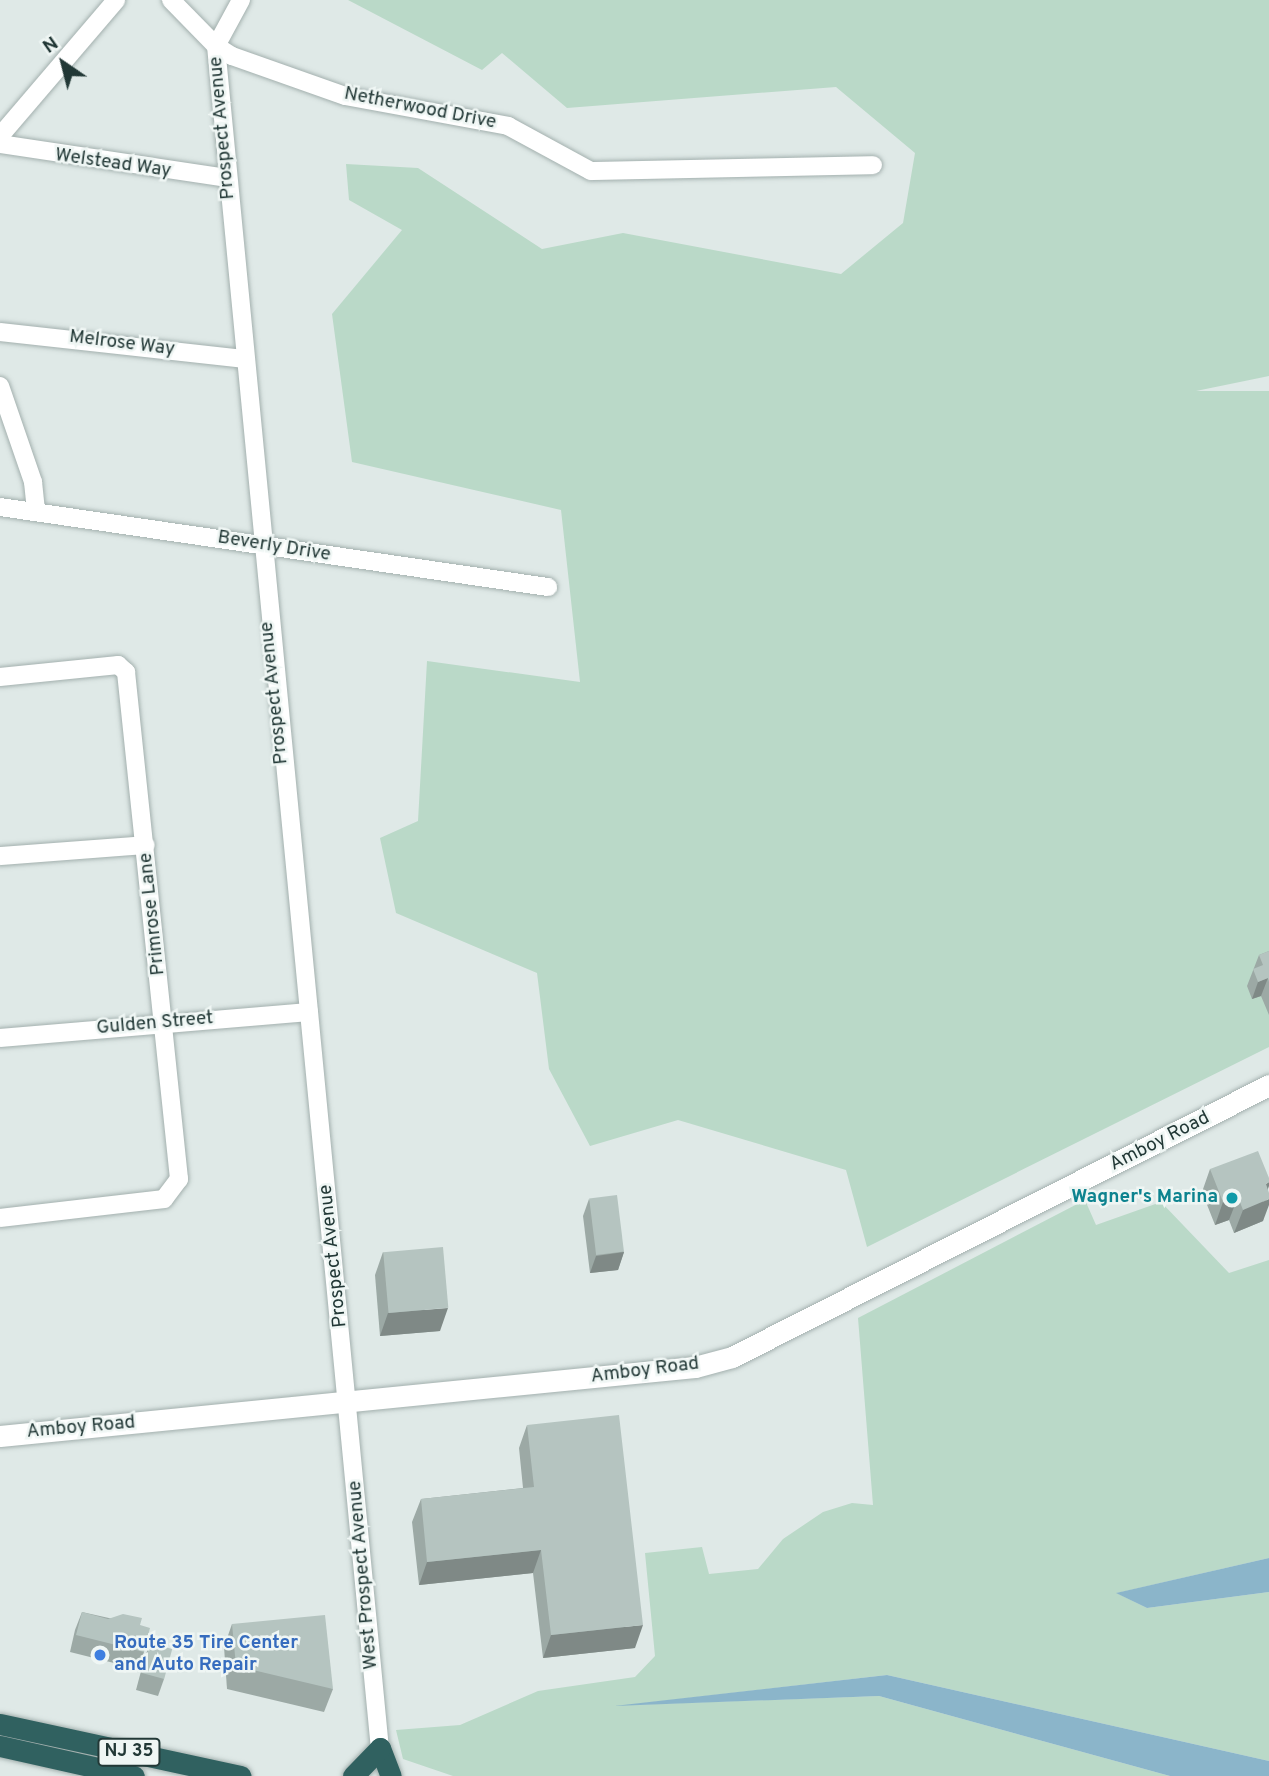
<!DOCTYPE html>
<html>
<head>
<meta charset="utf-8">
<style>
  body { margin:0 }
  #map { position:relative; width:1269px; height:1776px; overflow:hidden; background:#dfe9e7; font-family:Overpass,sans-serif }
  div>[style] { position:absolute }
  [style*='--x'] { left:calc(var(--x)*1px); top:calc(var(--y)*1px); width:calc(var(--w)*1px); rotate:calc(var(--a)*1deg) }
  .green>* { inset:0; background:#bad9c8 }
  .water>* { inset:0; background:#8bb5ca }
  .roads { filter:drop-shadow(0 0 2px #a3b0ae) drop-shadow(0 0 2px #a3b0ae) }
  .street>* { height:18px; margin:-9px; padding:0 9px; transform-origin:9px; border-radius:9px; background:#fff }
  .secondary>* { height:21px; margin:-10.5px; padding:0 10.5px; transform-origin:10.5px; border-radius:10.5px; background:#fff }
  .highway>* { height:21px; margin:-10.5px; padding:0 10.5px; transform-origin:10.5px; border-radius:10.5px; background:#306160 }
  .wall>* { inset:0; background:#9ca9a5 }
  .shaded-wall>* { inset:0; background:#7f8986 }
  .building>* { inset:0; background:#b5c4c0; transform-origin:0 0 }
  .dots>* { width:19px; height:19px; translate:-50% -50%; box-sizing:border-box; border:4px solid #eff6f4; border-radius:50% }
  span { translate:-50% -50%; white-space:nowrap; text-align:center; line-height:1.15; -webkit-text-stroke:5px #eff6f4; paint-order:stroke }
  .shield-label span { padding:2px 5px; background:#eff6f4; border:2px solid; border-radius:5px; -webkit-text-stroke-width:0 }
  .shield-label { font-size:18px; color:#223836; font-weight:700 }
  .street-label { font-size:19px; color:#223836 }
  .culture-label { font-size:19px; color:#0d838f; font-weight:700 }
  .right { translate:-100% -50%; text-align:right }
  .shop-label { font-size:19px; color:#366cbe; font-weight:700 }
  .left { translate:0 -50%; text-align:left }
  .north { position:absolute; left:28px; top:28px; width:70px; height:70px; -webkit-text-stroke:5px #eff6f4; paint-order:stroke; rotate:325deg; font-size:19px; font-weight:700; line-height:28px; text-align:center; color:#223836 }
  .north::after { content:''; display:block; margin:auto; width:24px; height:32px; background:#223836; clip-path:polygon(50% 0,100% 100%,50% 72%,0 100%) }
</style>
</head>
<body>
<div id="map">
  <div class="green">
    <i style="clip-path:polygon(348px 0,1269px 0,1269px 376px,1196px 391px,1269px 391px,1269px 1047px,867px 1247px,846px 1170px,678px 1120px,590px 1146px,549px 1069px,537px 973px,396px 913px,380px 838px,418px 821px,427px 661px,580px 682px,561px 510px,352px 462px,332px 314px,402px 230px,349px 200px,346px 164px,418px 168px,542px 249px,623px 233px,841px 274px,903px 223px,915px 153px,836px 87px,567px 108px,502px 53px,482px 70px)"></i>
    <i style="clip-path:polygon(1085px 1200px,1096px 1225px,1161px 1202px,1229px 1273px,1269px 1260px,1269px 1558px,1117px 1593px,1147px 1608px,1269px 1592px,1269px 1761px,887px 1675px,628px 1705px,879px 1696px,1170px 1776px,453px 1776px,403px 1759px,396px 1730px,460px 1725px,538px 1691px,635px 1677px,655px 1656px,645px 1553px,702px 1547px,709px 1574px,758px 1569px,783px 1539px,823px 1512px,852px 1503px,873px 1505px,858px 1318px)"></i>
  </div>
  <div class="water">
    <i style="clip-path:polygon(1269px 1558px,1269px 1592px,1147px 1608px,1116px 1593px)"></i>
    <i style="clip-path:polygon(887px 1675px,1269px 1761px,1269px 1776px,1170px 1776px,879px 1696px,614px 1706px)"></i>
  </div>
  <div class="roads">
    <div class="street">
      <i style="--x:171;--y:0;--w:64;--a:45.6"></i>
      <i style="--x:216;--y:46;--w:1710;--a:84.5"></i>
      <i style="--x:241;--y:0;--w:52;--a:118.5"></i>
      <i style="--x:216;--y:46;--w:19;--a:32"></i>
      <i style="--x:232;--y:56;--w:120;--a:19.5"></i>
      <i style="--x:345;--y:96;--w:166;--a:10.4"></i>
      <i style="--x:508;--y:126;--w:94;--a:28.5"></i>
      <i style="--x:591;--y:171;--w:282;--a:-1.2"></i>
      <i style="--x:0;--y:136;--w:179;--a:-49.5"></i>
      <i style="--x:0;--y:144;--w:230;--a:8.5"></i>
      <i style="--x:0;--y:332;--w:245;--a:6.3"></i>
      <i style="--x:0;--y:386;--w:102;--a:71"></i>
      <i style="--x:33;--y:482;--w:30;--a:84"></i>
      <i style="--x:0;--y:507;--w:554;--a:8.31"></i>
      <i style="--x:0;--y:677;--w:119;--a:-5.8"></i>
      <i style="--x:118;--y:665;--w:11;--a:41"></i>
      <i style="--x:126;--y:672;--w:510;--a:84.03"></i>
      <i style="--x:179;--y:1179;--w:25;--a:127"></i>
      <i style="--x:164;--y:1199;--w:165;--a:173.4"></i>
      <i style="--x:0;--y:856;--w:146;--a:-4.3"></i>
      <i style="--x:0;--y:1038;--w:310;--a:-4.8"></i>
    </div>
    <div class="secondary">
      <i style="--x:0;--y:1436;--w:698;--a:-5.67"></i>
      <i style="--x:695;--y:1367;--w:38;--a:-15"></i>
      <i style="--x:732;--y:1357;--w:602;--a:-26.86"></i>
    </div>
    <div class="highway">
      <i style="--x:0;--y:1724;--w:246;--a:12.2"></i>
      <i style="--x:0;--y:1746;--w:137;--a:12.6"></i>
      <i style="--x:380;--y:1748;--w:30;--a:69"></i>
      <i style="--x:353;--y:1776;--w:39;--a:-46"></i>
    </div>
  </div>
  <div class="wall">
    <i style="clip-path:polygon(1269px 951px,1269px 1015px,1261px 996px,1252px 999px,1247px 986px,1259px 955px)"></i>
    <i style="clip-path:polygon(1210px 1169px,1268px 1189px,1263px 1221px,1234px 1233px,1229px 1220px,1215px 1225px,1202px 1192px)"></i>
    <i style="clip-path:polygon(589px 1199px,624px 1252px,618px 1270px,590px 1273px,583px 1216px)"></i>
    <i style="clip-path:polygon(383px 1252px,440px 1331px,380px 1336px,375px 1275px)"></i>
    <i style="clip-path:polygon(527px 1425px,635px 1648px,543px 1658px,533px 1573px,419px 1585px,412px 1522px,421px 1499px,523px 1488px,519px 1448px)"></i>
    <i style="clip-path:polygon(82px 1612px,140px 1625px,144px 1652px,138px 1669px,70px 1652px,75px 1630px)"></i>
    <i style="clip-path:polygon(232px 1624px,333px 1689px,324px 1712px,227px 1689px,224px 1647px)"></i>
    <i style="clip-path:polygon(150px 1643px,164px 1679px,158px 1696px,136px 1690px,144px 1660px)"></i>
  </div>
  <div class="shaded-wall">
    <i style="clip-path:polygon(1268px 978px,1261px 996px,1252px 999px,1258px 982px)"></i>
    <i style="clip-path:polygon(1269px 1182px,1269px 1186px,1263px 1202px,1269px 1199px,1269px 1205px,1263px 1221px,1234px 1233px,1243px 1210px,1266px 1184px)"></i>
    <i style="clip-path:polygon(1238px 1197px,1229px 1220px,1215px 1225px,1223px 1202px)"></i>
    <i style="clip-path:polygon(624px 1252px,618px 1270px,590px 1273px,596px 1256px)"></i>
    <i style="clip-path:polygon(448px 1308px,440px 1331px,380px 1336px,388px 1313px)"></i>
    <i style="clip-path:polygon(541px 1550px,533px 1573px,419px 1585px,427px 1562px)"></i>
    <i style="clip-path:polygon(643px 1625px,635px 1648px,543px 1658px,551px 1635px)"></i>
  </div>
  <div class="building">
    <i style="clip-path:polygon(1269px 951px,1269px 982px,1268px 978px,1258px 982px,1253px 969px,1263px 965px,1259px 955px)"></i>
    <i style="clip-path:polygon(1258px 1151px,1269px 1178px,1269px 1182px,1266px 1184px,1269px 1193px,1269px 1199px,1243px 1210px,1238px 1197px,1223px 1202px,1210px 1169px)"></i>
    <i style="left:617px;top:1195px;width:57px;height:28px;rotate:83deg"></i>
    <i style="left:443px;top:1247px;width:61px;height:60px;rotate:85deg"></i>
    <i style="clip-path:polygon(619px 1415px,643px 1625px,551px 1635px,541px 1550px,427px 1562px,421px 1499px,534px 1487px,527px 1425px)"></i>
    <i style="clip-path:polygon(82px 1612px,108px 1619px,123px 1614px,142px 1618px,140px 1625px,150px 1628px,144px 1652px,76px 1635px)"></i>
    <i style="clip-path:polygon(325px 1615px,333px 1689px,236px 1666px,232px 1624px)"></i>
    <i style="left:150px;top:1643px;width:23px;height:31px;rotate:15deg"></i>
  </div>
  <div class="dots">
    <i style="left:1232px;top:1198px;background:#0f9aa8"></i>
    <i style="left:100px;top:1655px;background:#3f7fe0"></i>
  </div>
  <div class="shield-label">
    <span style="left:129px;top:1752px">NJ 35</span>
  </div>
  <div class="street-label">
    <span style="left:420px;top:109px;rotate:11deg">Netherwood Drive</span>
    <span style="left:223px;top:128px;rotate:-95deg">Prospect Avenue</span>
    <span style="left:113px;top:164px;rotate:8deg">Welstead Way</span>
    <span style="left:122px;top:344px;rotate:7deg">Melrose Way</span>
    <span style="left:274px;top:547px;rotate:9deg">Beverly Drive</span>
    <span style="left:275px;top:693px;rotate:-96deg">Prospect Avenue</span>
    <span style="left:153px;top:914px;rotate:-96deg">Primrose Lane</span>
    <span style="left:155px;top:1024px;rotate:-5deg">Gulden Street</span>
    <span style="left:1160px;top:1142px;rotate:-27deg">Amboy Road</span>
    <span style="left:334px;top:1256px;rotate:-96deg">Prospect Avenue</span>
    <span style="left:645px;top:1371px;rotate:-7deg">Amboy Road</span>
    <span style="left:81px;top:1428px;rotate:-5deg">Amboy Road</span>
    <span style="left:364px;top:1575px;rotate:-95deg">West Prospect Avenue</span>
  </div>
  <div class="culture-label">
    <span class="right" style="left:1218px;top:1198px">Wagner's Marina</span>
  </div>
  <div class="shop-label">
    <span class="left" style="left:114px;top:1655px">Route 35 Tire Center<br>and Auto Repair</span>
  </div>
  <div class="north">N</div>
</div>
</body>
</html>
